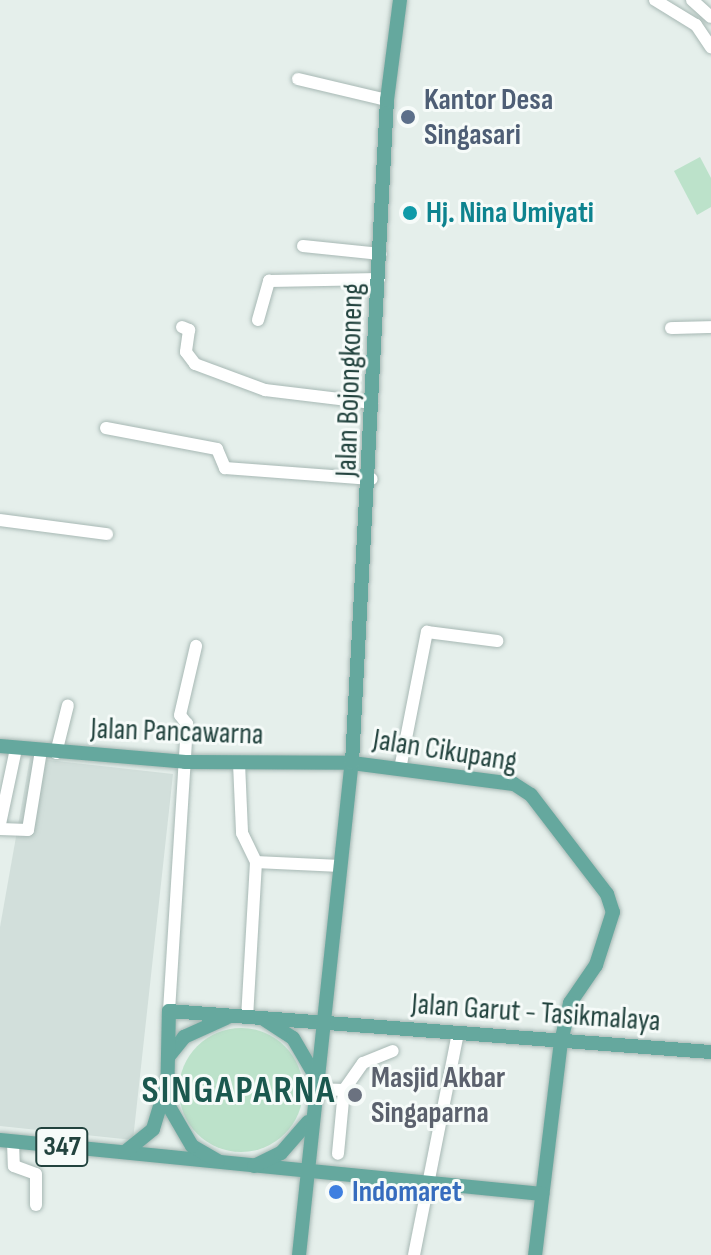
<!DOCTYPE html>
<html>
<head>
<meta charset="utf-8">
<style>
  body { margin:0 }
  #map { position:relative; width:711px; height:1255px; overflow:hidden; background:#e5efeb; font-family:"Sofia Sans Condensed",sans-serif }
  div>[style] { position:absolute }
  [style*='--x'] { left:calc(var(--x)*1px); top:calc(var(--y)*1px); width:calc(var(--w)*1px); rotate:calc(var(--a)*1deg) }
  .built>* { inset:0; background:#d2dfdb }
  .green>* { inset:0; background:#bce2ca }
  .round { border-radius:50% }
  .roads { filter:drop-shadow(0 0 2px #a7b8b4) drop-shadow(0 0 2px #a7b8b4) }
  .minor>* { height:12px; margin:-6px; padding:0 6px; transform-origin:6px; border-radius:6px; background:#fff }
  .major>* { height:14px; margin:-7px; padding:0 7px; transform-origin:7px; border-radius:7px; background:#65a89e }
  .dots>* { width:22px; height:22px; translate:-50% -50%; box-sizing:border-box; border:4px solid #f6fbf9; border-radius:50% }
  span { translate:-50% -50%; white-space:nowrap; text-align:center; line-height:1.15; -webkit-text-stroke:6px #f6fbf9; paint-order:stroke }
  .shield-label span { padding:2px 6px; background:#f6fbf9; border:2px solid; border-radius:6px; -webkit-text-stroke-width:0 }
  .shield-label { font-size:28px; color:#22433e; font-weight:700 }
  .service-label { font-size:30px; color:#4e5e75; font-weight:700 }
  .left { translate:0 -50%; text-align:left }
  .culture-label { font-size:30px; color:#0d838f; font-weight:700 }
  .street-label { font-size:30px; color:#22433e }
  .worship-label { font-size:30px; color:#5b616d; font-weight:700 }
  .shop-label { font-size:30px; color:#366cbe; font-weight:700 }
  .district-label { font-size:38px; color:#1b584f; font-weight:700; letter-spacing:2px }
</style>
</head>
<body>
<div id="map">
  <div class="built">
    <i style="clip-path:polygon(30px 758px,173px 774px,133px 1140px,0 1126px,0 927px)"></i>
  </div>
  <div class="green">
    <i style="clip-path:polygon(700px 157px,711px 178px,711px 207px,697px 215px,674px 171px)"></i>
    <i class="round" style="left:179px;top:1028px;width:124px;height:124px"></i>
  </div>
  <div class="roads">
    <div class="minor">
      <i style="--x:655;--y:0;--w:48;--a:31.4"></i>
      <i style="--x:696;--y:25;--w:27;--a:56"></i>
      <i style="--x:692;--y:0;--w:25;--a:42"></i>
      <i style="--x:298;--y:79;--w:91;--a:13.3"></i>
      <i style="--x:303;--y:246;--w:78;--a:5.9"></i>
      <i style="--x:258;--y:320;--w:41;--a:-74.2"></i>
      <i style="--x:269;--y:281;--w:110;--a:-1"></i>
      <i style="--x:182;--y:327;--w:8;--a:23"></i>
      <i style="--x:189;--y:330;--w:22;--a:98"></i>
      <i style="--x:186;--y:352;--w:15;--a:53"></i>
      <i style="--x:195;--y:364;--w:75;--a:20.4"></i>
      <i style="--x:265;--y:390;--w:108;--a:6.9"></i>
      <i style="--x:671;--y:328;--w:40;--a:-1.4"></i>
      <i style="--x:106;--y:428;--w:113;--a:10.7"></i>
      <i style="--x:217;--y:449;--w:21;--a:67"></i>
      <i style="--x:225;--y:468;--w:147;--a:4.3"></i>
      <i style="--x:0;--y:520;--w:108;--a:7.5"></i>
      <i style="--x:56;--y:753;--w:49;--a:-76"></i>
      <i style="--x:239;--y:763;--w:70;--a:87.5"></i>
      <i style="--x:242;--y:833;--w:32;--a:64"></i>
      <i style="--x:256;--y:862;--w:155;--a:93.3"></i>
      <i style="--x:400;--y:769;--w:140;--a:-78.9"></i>
      <i style="--x:427;--y:632;--w:71;--a:7.3"></i>
      <i style="--x:0;--y:824;--w:77;--a:-78"></i>
      <i style="--x:0;--y:829;--w:28;--a:2"></i>
      <i style="--x:28;--y:830;--w:80;--a:-80.7"></i>
      <i style="--x:256;--y:862;--w:84;--a:2.7"></i>
      <i style="--x:169;--y:1011;--w:288;--a:-86.4"></i>
      <i style="--x:187;--y:724;--w:11;--a:-128"></i>
      <i style="--x:180;--y:715;--w:71;--a:-76.9"></i>
      <i style="--x:314;--y:1089;--w:30;--a:2"></i>
      <i style="--x:344;--y:1090;--w:64;--a:95.4"></i>
      <i style="--x:344;--y:1090;--w:33;--a:-55"></i>
      <i style="--x:363;--y:1063;--w:32;--a:-22"></i>
      <i style="--x:13;--y:1142;--w:24;--a:88"></i>
      <i style="--x:14;--y:1166;--w:23;--a:20"></i>
      <i style="--x:36;--y:1174;--w:31;--a:90"></i>
      <i style="--x:414;--y:1255;--w:226;--a:-78.8"></i>
    </div>
    <div class="major">
      <i style="--x:0;--y:746;--w:186;--a:4.9"></i>
      <i style="--x:185;--y:762;--w:167;--a:0.3"></i>
      <i style="--x:352;--y:763;--w:163;--a:7.4"></i>
      <i style="--x:514;--y:784;--w:20;--a:33"></i>
      <i style="--x:531;--y:795;--w:125;--a:52.5"></i>
      <i style="--x:607;--y:894;--w:19;--a:72"></i>
      <i style="--x:613;--y:912;--w:56;--a:107.8"></i>
      <i style="--x:596;--y:965;--w:46;--a:124.4"></i>
      <i style="--x:570;--y:1003;--w:39;--a:103"></i>
      <i style="--x:561;--y:1041;--w:216;--a:96.9"></i>
      <i style="--x:265;--y:1020;--w:33;--a:33"></i>
      <i style="--x:293;--y:1038;--w:42;--a:59.7"></i>
      <i style="--x:168;--y:1057;--w:26;--a:-51"></i>
      <i style="--x:184;--y:1037;--w:46;--a:-24.3"></i>
      <i style="--x:0;--y:1140;--w:545;--a:5.69"></i>
      <i style="--x:125;--y:1152;--w:36;--a:-39"></i>
      <i style="--x:153;--y:1129;--w:39;--a:-73"></i>
      <i style="--x:218;--y:1161;--w:30;--a:-150"></i>
      <i style="--x:192;--y:1146;--w:50;--a:-120.2"></i>
      <i style="--x:167;--y:1103;--w:92;--a:-88.8"></i>
      <i style="--x:169;--y:1011;--w:544;--a:4.33"></i>
      <i style="--x:254;--y:1166;--w:30;--a:-26"></i>
      <i style="--x:281;--y:1153;--w:41;--a:-48.9"></i>
      <i style="--x:299;--y:1255;--w:495;--a:-83.9"></i>
      <i style="--x:352;--y:763;--w:664;--a:-86.98"></i>
      <i style="--x:387;--y:100;--w:101;--a:-82.6"></i>
    </div>
  </div>
  <div class="dots">
    <i style="left:408px;top:117px;background:#5c6f8a"></i>
    <i style="left:410px;top:213px;background:#0f9aa8"></i>
    <i style="left:355px;top:1095px;background:#6b7280"></i>
    <i style="left:336px;top:1192px;background:#3f7fe0"></i>
  </div>
  <div class="shield-label">
    <span style="left:62px;top:1147px">347</span>
  </div>
  <div class="service-label">
    <span class="left" style="left:424px;top:117px">Kantor Desa<br>Singasari</span>
  </div>
  <div class="culture-label">
    <span class="left" style="left:426px;top:213px">Hj. Nina Umiyati</span>
  </div>
  <div class="street-label">
    <span style="left:350px;top:380px;rotate:-88deg">Jalan Bojongkoneng</span>
    <span style="left:177px;top:732px;rotate:2deg">Jalan Pancawarna</span>
    <span style="left:445px;top:751px;rotate:9deg">Jalan Cikupang</span>
    <span style="left:536px;top:1013px;rotate:4deg">Jalan Garut - Tasikmalaya</span>
  </div>
  <div class="worship-label">
    <span class="left" style="left:371px;top:1095px">Masjid Akbar<br>Singaparna</span>
  </div>
  <div class="shop-label">
    <span class="left" style="left:352px;top:1192px">Indomaret</span>
  </div>
  <div class="district-label">
    <span style="left:239px;top:1091px">SINGAPARNA</span>
  </div>
</div>
</body>
</html>
